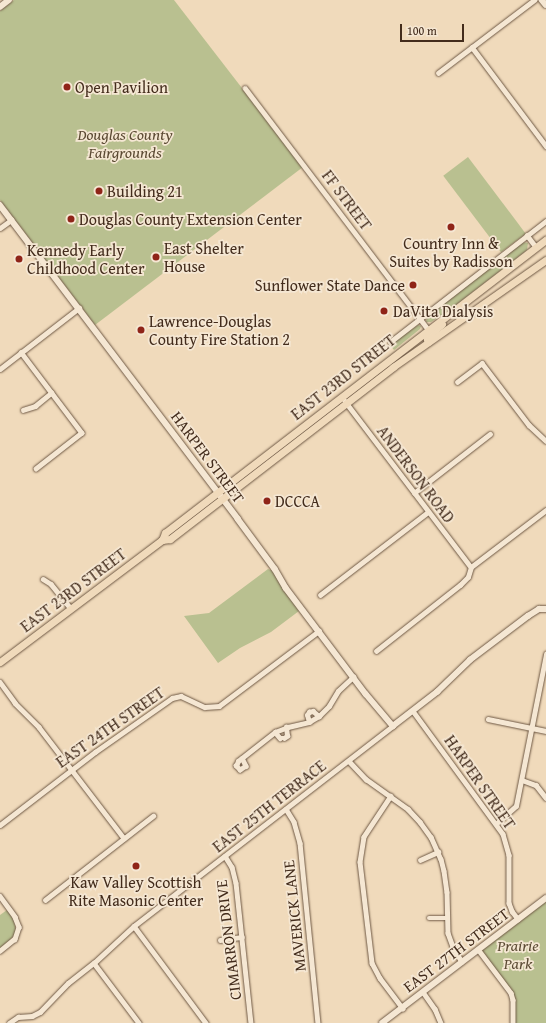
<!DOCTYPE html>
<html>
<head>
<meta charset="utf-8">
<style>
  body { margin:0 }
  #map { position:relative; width:546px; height:1023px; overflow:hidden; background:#f0dabb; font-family:"Gentium Book Plus",serif }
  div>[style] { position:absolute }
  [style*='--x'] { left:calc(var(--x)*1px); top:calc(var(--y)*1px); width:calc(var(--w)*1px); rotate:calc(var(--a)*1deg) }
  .green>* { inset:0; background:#b9c090; transform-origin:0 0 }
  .roads { filter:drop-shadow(0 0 1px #6e5844) drop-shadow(0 0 1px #6e5844) }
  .minor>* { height:4.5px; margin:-2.25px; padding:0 2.25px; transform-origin:2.25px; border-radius:2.25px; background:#f5e7d3 }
  .tertiary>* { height:5.5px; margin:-2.75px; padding:0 2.75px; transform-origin:2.75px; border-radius:2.75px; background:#f5e7d3 }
  .primary>* { height:7px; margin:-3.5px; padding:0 3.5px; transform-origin:3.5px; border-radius:3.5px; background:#f0dabb }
  .dots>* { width:11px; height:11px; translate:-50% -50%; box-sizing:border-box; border:2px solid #f5e7d3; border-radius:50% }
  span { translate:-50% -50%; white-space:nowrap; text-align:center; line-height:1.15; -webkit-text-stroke:3.5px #f5e7d3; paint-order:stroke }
  .poi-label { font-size:16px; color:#432c1c }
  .left { translate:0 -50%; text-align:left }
  .right { translate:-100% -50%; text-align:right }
  .park-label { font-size:16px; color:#5b4a33; font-style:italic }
  .street-label { font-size:16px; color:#432c1c }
  .scale { position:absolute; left:400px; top:24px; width:64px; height:18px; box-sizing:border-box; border:2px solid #432c1c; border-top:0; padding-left:5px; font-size:12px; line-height:14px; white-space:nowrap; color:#432c1c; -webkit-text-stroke:3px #f5e7d3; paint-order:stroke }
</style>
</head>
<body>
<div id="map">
  <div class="green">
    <i style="clip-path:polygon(14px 0,174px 0,303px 167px,95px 325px,0 200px,0 11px)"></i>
    <i style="left:468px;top:157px;width:96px;height:31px;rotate:53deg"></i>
    <i style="clip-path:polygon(523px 242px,528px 243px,527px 250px,448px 311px,431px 322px,426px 322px,427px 317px)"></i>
    <i style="clip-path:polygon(418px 325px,421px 326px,420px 329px,394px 350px,390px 345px)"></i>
    <i style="clip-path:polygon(268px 569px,273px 571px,281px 586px,299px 611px,271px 632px,240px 648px,218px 663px,184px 616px,209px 613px)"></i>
    <i style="clip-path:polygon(546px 898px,546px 1023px,513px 1023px,513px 1000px,478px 949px)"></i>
    <i style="clip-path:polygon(7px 910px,14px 920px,16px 932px,11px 939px,0 948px,0 915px)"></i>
  </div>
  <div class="roads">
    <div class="minor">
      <i style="--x:472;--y:47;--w:124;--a:53.2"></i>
      <i style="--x:438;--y:73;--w:121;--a:-37.2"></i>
      <i style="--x:245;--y:88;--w:303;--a:52.8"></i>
      <i style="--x:0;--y:228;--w:14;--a:-36"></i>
      <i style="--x:527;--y:235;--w:15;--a:53"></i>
      <i style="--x:390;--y:342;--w:197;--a:-37.8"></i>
      <i style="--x:21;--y:352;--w:101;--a:53"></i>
      <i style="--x:82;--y:433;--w:58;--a:142"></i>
      <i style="--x:0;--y:369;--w:100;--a:-37.7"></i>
      <i style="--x:457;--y:382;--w:31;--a:-37"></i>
      <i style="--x:482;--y:363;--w:78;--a:52.8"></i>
      <i style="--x:529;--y:425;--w:23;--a:43"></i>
      <i style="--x:345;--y:401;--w:208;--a:52.8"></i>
      <i style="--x:23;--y:410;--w:13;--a:-18"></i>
      <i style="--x:35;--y:406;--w:21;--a:-39"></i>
      <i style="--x:414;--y:493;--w:96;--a:-37.8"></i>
      <i style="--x:471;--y:567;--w:94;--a:-37.2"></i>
      <i style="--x:43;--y:579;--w:9;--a:32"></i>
      <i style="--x:51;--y:584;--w:32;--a:51"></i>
      <i style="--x:320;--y:595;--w:136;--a:-37.5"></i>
      <i style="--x:376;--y:651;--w:107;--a:-38.2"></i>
      <i style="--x:460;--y:585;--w:11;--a:-45"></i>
      <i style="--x:468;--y:577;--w:10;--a:-73"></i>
      <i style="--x:0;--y:682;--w:26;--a:54"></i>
      <i style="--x:15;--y:703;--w:34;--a:45"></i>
      <i style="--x:39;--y:727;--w:140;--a:52.6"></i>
      <i style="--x:413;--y:711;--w:152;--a:53.8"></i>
      <i style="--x:503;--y:834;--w:22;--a:74"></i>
      <i style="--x:509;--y:855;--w:48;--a:90"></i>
      <i style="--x:509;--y:903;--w:9;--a:69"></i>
      <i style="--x:512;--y:911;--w:10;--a:53"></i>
      <i style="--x:488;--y:719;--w:59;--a:11.7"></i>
      <i style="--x:309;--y:722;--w:7;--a:-106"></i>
      <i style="--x:307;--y:715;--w:4;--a:-56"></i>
      <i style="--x:309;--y:712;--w:4;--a:-14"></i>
      <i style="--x:313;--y:711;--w:8;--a:40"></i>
      <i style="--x:275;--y:732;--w:8;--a:50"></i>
      <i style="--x:280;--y:738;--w:4;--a:0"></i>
      <i style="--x:284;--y:738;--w:4;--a:-34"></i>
      <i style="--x:287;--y:736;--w:9;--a:-96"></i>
      <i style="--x:242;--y:758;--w:9;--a:63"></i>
      <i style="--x:246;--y:766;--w:7;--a:146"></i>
      <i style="--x:240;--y:770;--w:6;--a:-135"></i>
      <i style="--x:236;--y:766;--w:5;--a:-68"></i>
      <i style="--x:238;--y:761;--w:47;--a:-38.1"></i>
      <i style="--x:275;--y:732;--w:14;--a:-21"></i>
      <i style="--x:288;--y:727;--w:22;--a:-13"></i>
      <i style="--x:309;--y:722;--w:12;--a:-31"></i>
      <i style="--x:319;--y:716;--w:14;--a:-45"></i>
      <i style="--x:329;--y:706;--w:17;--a:-59"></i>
      <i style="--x:338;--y:691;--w:21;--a:-43"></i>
      <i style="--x:349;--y:761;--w:25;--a:47"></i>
      <i style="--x:366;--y:779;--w:52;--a:35.5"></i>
      <i style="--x:408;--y:809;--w:18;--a:47"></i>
      <i style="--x:420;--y:822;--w:19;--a:54"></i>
      <i style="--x:431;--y:837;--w:24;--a:66"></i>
      <i style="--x:441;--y:859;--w:12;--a:76"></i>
      <i style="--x:444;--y:871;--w:21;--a:82"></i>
      <i style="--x:447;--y:892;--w:41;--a:88.6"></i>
      <i style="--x:448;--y:933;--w:15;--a:70"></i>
      <i style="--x:453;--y:947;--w:17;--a:59"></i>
      <i style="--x:522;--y:780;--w:15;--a:20"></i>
      <i style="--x:536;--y:785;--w:16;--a:52"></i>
      <i style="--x:391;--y:796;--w:49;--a:123.4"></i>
      <i style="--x:364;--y:837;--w:25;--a:99"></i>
      <i style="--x:360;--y:862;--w:102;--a:83.2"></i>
      <i style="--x:372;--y:963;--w:17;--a:62"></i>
      <i style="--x:380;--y:978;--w:38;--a:53"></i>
      <i style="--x:286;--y:809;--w:15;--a:58"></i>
      <i style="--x:294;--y:822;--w:22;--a:74"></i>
      <i style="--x:300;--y:843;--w:181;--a:84.3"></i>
      <i style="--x:497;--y:823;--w:25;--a:-42"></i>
      <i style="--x:516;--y:806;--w:155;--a:-78.8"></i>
      <i style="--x:0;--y:825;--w:120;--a:-37.5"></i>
      <i style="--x:95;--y:752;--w:94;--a:-35"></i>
      <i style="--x:172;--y:698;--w:9;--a:-13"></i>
      <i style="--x:181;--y:696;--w:26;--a:25"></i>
      <i style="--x:205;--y:707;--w:14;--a:-4"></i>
      <i style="--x:219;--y:706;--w:125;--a:-36.9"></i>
      <i style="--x:225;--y:856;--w:13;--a:58"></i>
      <i style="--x:232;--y:867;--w:16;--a:76"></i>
      <i style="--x:236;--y:883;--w:141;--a:83.9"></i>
      <i style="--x:420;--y:860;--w:20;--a:-24"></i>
      <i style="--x:0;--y:896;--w:26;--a:54"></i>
      <i style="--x:15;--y:917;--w:11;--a:68"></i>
      <i style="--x:19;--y:927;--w:13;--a:108"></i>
      <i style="--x:15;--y:939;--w:19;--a:141"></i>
      <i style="--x:45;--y:900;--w:137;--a:-37.9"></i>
      <i style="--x:429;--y:918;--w:18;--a:0"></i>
      <i style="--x:134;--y:926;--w:121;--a:53.4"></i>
      <i style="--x:220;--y:940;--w:22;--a:-8"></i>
      <i style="--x:478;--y:949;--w:55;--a:53.1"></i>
      <i style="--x:511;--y:993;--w:7;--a:74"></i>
      <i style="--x:513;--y:1000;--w:23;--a:90"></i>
      <i style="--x:94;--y:963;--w:75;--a:53.1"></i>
      <i style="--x:423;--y:992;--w:21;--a:55"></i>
      <i style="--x:435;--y:1009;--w:15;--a:67"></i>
      <i style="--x:9;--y:1023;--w:11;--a:-34"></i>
      <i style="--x:18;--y:1017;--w:14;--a:-4"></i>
      <i style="--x:32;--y:1016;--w:9;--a:-27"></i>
      <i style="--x:40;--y:1012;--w:40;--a:-46"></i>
      <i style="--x:68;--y:983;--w:33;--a:-38"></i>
      <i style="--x:94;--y:963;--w:54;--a:-42.8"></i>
      <i style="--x:134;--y:926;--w:327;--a:-37.7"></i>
    </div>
    <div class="tertiary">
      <i style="--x:542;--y:0;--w:6;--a:51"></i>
      <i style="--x:0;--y:7;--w:11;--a:-38"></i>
      <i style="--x:0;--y:205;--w:394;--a:52.8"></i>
      <i style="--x:238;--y:519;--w:62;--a:53.5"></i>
      <i style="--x:275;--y:569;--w:22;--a:60"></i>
      <i style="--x:286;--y:588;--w:133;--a:53"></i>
      <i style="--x:366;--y:694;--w:42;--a:49.8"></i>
      <i style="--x:393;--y:726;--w:56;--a:-37.7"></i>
      <i style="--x:437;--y:692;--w:46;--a:-44.1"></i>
      <i style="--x:470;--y:660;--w:73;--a:-37.2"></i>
      <i style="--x:528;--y:616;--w:13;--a:-32"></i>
      <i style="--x:539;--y:609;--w:7;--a:0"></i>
      <i style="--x:382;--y:1023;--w:206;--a:-37.3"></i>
    </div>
    <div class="primary">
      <i style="--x:428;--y:342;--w:3;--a:-108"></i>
      <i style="--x:427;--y:339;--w:4;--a:-63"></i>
      <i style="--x:429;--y:335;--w:17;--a:-40"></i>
      <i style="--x:162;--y:540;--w:8;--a:-67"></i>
      <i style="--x:165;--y:533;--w:481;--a:-37.6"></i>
      <i style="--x:0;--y:662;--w:203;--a:-37"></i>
      <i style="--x:162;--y:540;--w:8;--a:-7"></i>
      <i style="--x:170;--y:539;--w:282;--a:-37.6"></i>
      <i style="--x:393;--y:367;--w:187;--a:-35"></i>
    </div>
  </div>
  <div class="dots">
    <i style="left:67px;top:87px;background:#8f2418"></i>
    <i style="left:99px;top:191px;background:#8f2418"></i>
    <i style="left:71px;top:219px;background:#8f2418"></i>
    <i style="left:451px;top:227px;background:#8f2418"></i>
    <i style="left:156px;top:257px;background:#8f2418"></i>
    <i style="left:19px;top:259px;background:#8f2418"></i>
    <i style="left:413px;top:285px;background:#8f2418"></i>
    <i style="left:384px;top:311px;background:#8f2418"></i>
    <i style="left:141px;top:330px;background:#8f2418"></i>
    <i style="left:267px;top:501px;background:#8f2418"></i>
    <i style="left:136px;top:866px;background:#8f2418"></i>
  </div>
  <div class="poi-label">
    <span class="left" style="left:75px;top:87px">Open Pavilion</span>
    <span class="left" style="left:107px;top:191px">Building 21</span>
    <span class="left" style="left:79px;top:219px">Douglas County Extension Center</span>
    <span style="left:451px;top:252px">Country Inn &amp;<br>Suites by Radisson</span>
    <span class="left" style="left:164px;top:257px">East Shelter<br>House</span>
    <span class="left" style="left:27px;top:259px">Kennedy Early<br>Childhood Center</span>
    <span class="right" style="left:405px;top:285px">Sunflower State Dance</span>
    <span class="left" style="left:393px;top:311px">DaVita Dialysis</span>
    <span class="left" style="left:149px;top:330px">Lawrence-Douglas<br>County Fire Station 2</span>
    <span class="left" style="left:275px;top:501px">DCCCA</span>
    <span style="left:136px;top:891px">Kaw Valley Scottish<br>Rite Masonic Center</span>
  </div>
  <div class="park-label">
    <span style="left:125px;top:143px">Douglas County<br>Fairgrounds</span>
    <span style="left:518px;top:954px">Prairie<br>Park</span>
  </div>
  <div class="street-label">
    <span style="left:347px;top:200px;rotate:53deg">FF STREET</span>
    <span style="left:343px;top:377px;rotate:-38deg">EAST 23RD STREET</span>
    <span style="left:208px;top:457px;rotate:53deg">HARPER STREET</span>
    <span style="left:416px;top:474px;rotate:53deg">ANDERSON ROAD</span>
    <span style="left:73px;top:590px;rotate:-37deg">EAST 23RD STREET</span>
    <span style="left:110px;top:727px;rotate:-35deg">EAST 24TH STREET</span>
    <span style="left:480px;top:782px;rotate:55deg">HARPER STREET</span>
    <span style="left:269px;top:806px;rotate:-38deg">EAST 25TH TERRACE</span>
    <span style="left:294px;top:916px;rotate:-96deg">MAVERICK LANE</span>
    <span style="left:228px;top:940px;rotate:-97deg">CIMARRON DRIVE</span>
    <span style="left:456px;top:950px;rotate:-37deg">EAST 27TH STREET</span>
  </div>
  <div class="scale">100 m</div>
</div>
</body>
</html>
